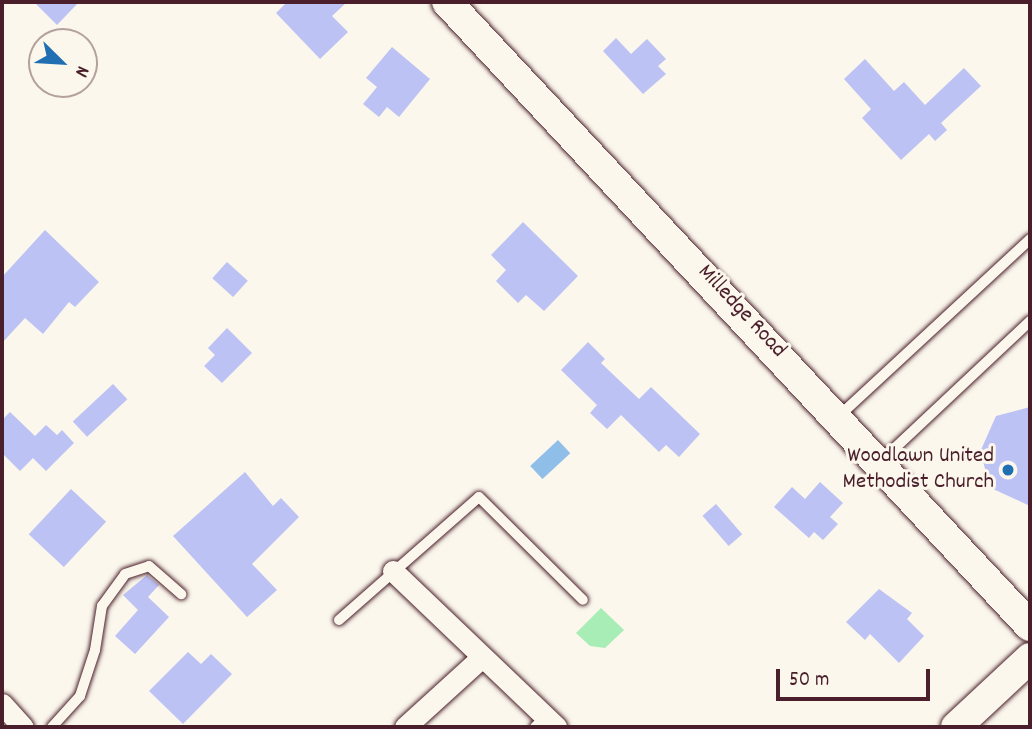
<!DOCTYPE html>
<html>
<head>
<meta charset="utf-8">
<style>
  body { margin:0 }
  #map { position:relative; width:1032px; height:729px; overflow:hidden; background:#fbf7ec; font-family:Dekko,sans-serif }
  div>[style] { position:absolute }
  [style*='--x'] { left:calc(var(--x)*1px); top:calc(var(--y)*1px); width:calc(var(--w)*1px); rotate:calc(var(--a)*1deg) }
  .green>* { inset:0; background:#a8ecb6 }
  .water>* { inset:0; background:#8fbee9; transform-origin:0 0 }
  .building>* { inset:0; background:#bdc2f4; transform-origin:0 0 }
  .roads { filter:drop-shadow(0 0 2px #4a1f2b) drop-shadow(0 0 2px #4a1f2b) }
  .lane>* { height:10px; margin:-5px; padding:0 5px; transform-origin:5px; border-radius:5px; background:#fbf7ec }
  .street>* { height:21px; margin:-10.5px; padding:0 10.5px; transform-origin:10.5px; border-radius:10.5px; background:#fbf7ec }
  .secondary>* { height:30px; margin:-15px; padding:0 15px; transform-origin:15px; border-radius:15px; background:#fbf7ec }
  .dots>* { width:19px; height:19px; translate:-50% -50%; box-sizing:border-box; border:4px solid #fbf7ec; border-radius:50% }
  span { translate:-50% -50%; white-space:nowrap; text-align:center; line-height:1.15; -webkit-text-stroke:6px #fbf7ec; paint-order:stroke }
  .street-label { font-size:23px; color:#4a1f2b }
  .poi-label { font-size:23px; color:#4a1f2b }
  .right { translate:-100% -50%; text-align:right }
  .frame { position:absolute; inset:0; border:4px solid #4a1f2b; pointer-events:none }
  .north { position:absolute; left:28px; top:28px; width:70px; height:70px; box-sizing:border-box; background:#fbf7ec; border:2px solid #b4a19f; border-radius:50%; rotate:114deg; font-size:19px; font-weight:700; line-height:28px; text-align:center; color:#4a1f2b }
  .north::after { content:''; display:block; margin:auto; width:24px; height:32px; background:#1f6fb2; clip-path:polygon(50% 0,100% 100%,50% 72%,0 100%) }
  .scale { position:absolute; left:776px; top:669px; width:154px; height:32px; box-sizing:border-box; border:4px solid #4a1f2b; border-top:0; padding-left:9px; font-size:21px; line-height:24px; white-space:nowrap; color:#4a1f2b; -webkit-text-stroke:5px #fbf7ec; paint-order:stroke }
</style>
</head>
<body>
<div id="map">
  <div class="green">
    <i style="clip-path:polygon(601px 608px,624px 630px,605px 648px,590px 646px,576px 633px)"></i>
  </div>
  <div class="water">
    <i style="left:558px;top:440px;width:18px;height:38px;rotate:47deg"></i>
  </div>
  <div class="building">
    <i style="clip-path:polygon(34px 2px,79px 2px,57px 25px)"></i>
    <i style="clip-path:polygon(287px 2px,347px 2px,332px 16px,348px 32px,320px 59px,276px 13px)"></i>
    <i style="clip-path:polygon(616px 38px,631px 54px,647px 39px,666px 59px,658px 66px,666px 74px,643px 94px,603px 51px)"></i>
    <i style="clip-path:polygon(392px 47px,430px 79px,399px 117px,387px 107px,379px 117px,363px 104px,377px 87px,366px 78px)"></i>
    <i style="clip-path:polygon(865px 59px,894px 91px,904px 82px,925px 105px,964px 68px,981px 86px,941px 123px,947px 130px,935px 141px,929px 134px,901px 160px,862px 118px,871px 109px,844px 79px)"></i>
    <i style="clip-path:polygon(523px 222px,578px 276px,544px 311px,526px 295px,518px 303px,496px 281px,506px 270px,491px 255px)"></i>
    <i style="clip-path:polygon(45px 230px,99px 282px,75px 307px,69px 302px,43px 334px,25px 318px,2px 343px,2px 277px)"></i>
    <i style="left:227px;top:262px;width:28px;height:22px;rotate:42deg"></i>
    <i style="clip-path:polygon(227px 328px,252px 353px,222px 383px,204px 366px,215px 355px,208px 348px)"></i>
    <i style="clip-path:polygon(588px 342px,605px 359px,601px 363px,639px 399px,651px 387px,700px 434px,679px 457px,666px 445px,659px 452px,621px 415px,607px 429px,590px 413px,597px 405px,561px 370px)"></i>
    <i style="left:113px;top:384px;width:21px;height:55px;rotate:47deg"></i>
    <i style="clip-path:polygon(1030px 407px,1030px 506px,991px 488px,980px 452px,996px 416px)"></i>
    <i style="clip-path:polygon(10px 412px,35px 436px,46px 425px,57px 435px,62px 430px,74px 443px,46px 471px,33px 458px,20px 471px,2px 453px,2px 420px)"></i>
    <i style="clip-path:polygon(245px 472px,273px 506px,281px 498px,299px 517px,252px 564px,277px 590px,247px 617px,173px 536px)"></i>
    <i style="clip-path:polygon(820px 482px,843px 503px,830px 517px,838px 524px,823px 540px,814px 532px,809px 538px,774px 507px,792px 487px,805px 499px)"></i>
    <i style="left:71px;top:489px;width:48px;height:62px;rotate:43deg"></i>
    <i style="left:716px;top:504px;width:40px;height:18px;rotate:49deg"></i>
    <i style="clip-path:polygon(147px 575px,159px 585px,148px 597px,169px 617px,135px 654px,115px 636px,138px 610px,123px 595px)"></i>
    <i style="clip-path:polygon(879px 589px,912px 613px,907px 619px,924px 636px,899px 663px,870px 634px,865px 640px,846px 622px)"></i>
    <i style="clip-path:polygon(188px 652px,201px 664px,211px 654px,232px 674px,183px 724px,149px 691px)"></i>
  </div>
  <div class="roads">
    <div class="lane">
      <i style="--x:838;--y:417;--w:262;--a:-42.8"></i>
      <i style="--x:880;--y:462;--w:206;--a:-43.2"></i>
      <i style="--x:339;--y:620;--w:186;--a:-41.3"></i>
      <i style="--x:479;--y:497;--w:146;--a:44.7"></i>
      <i style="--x:52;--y:727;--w:42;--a:-47.9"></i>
      <i style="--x:80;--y:696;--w:48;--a:-71.9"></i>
      <i style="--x:95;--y:650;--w:45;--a:-81"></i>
      <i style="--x:102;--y:606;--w:39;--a:-54"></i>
      <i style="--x:125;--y:574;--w:25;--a:-18"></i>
      <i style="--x:149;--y:566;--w:43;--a:41.2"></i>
      <i style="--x:535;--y:727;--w:14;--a:-45"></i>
    </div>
    <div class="street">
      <i style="--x:393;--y:571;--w:226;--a:43.7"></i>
      <i style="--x:2;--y:704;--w:31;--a:48"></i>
      <i style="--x:405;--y:727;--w:104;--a:-42.3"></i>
    </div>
    <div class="secondary">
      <i style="--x:447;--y:2;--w:854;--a:46.95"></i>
      <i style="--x:956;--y:727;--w:101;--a:-43"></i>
    </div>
  </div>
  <div class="dots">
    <i style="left:1008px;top:470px;background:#1f6fb2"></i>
  </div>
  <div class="street-label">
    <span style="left:741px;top:312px;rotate:47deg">Milledge Road</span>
  </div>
  <div class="poi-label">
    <span class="right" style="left:994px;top:470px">Woodlawn United<br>Methodist Church</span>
  </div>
  <div class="frame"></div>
  <div class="north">N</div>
  <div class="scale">50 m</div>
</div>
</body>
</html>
